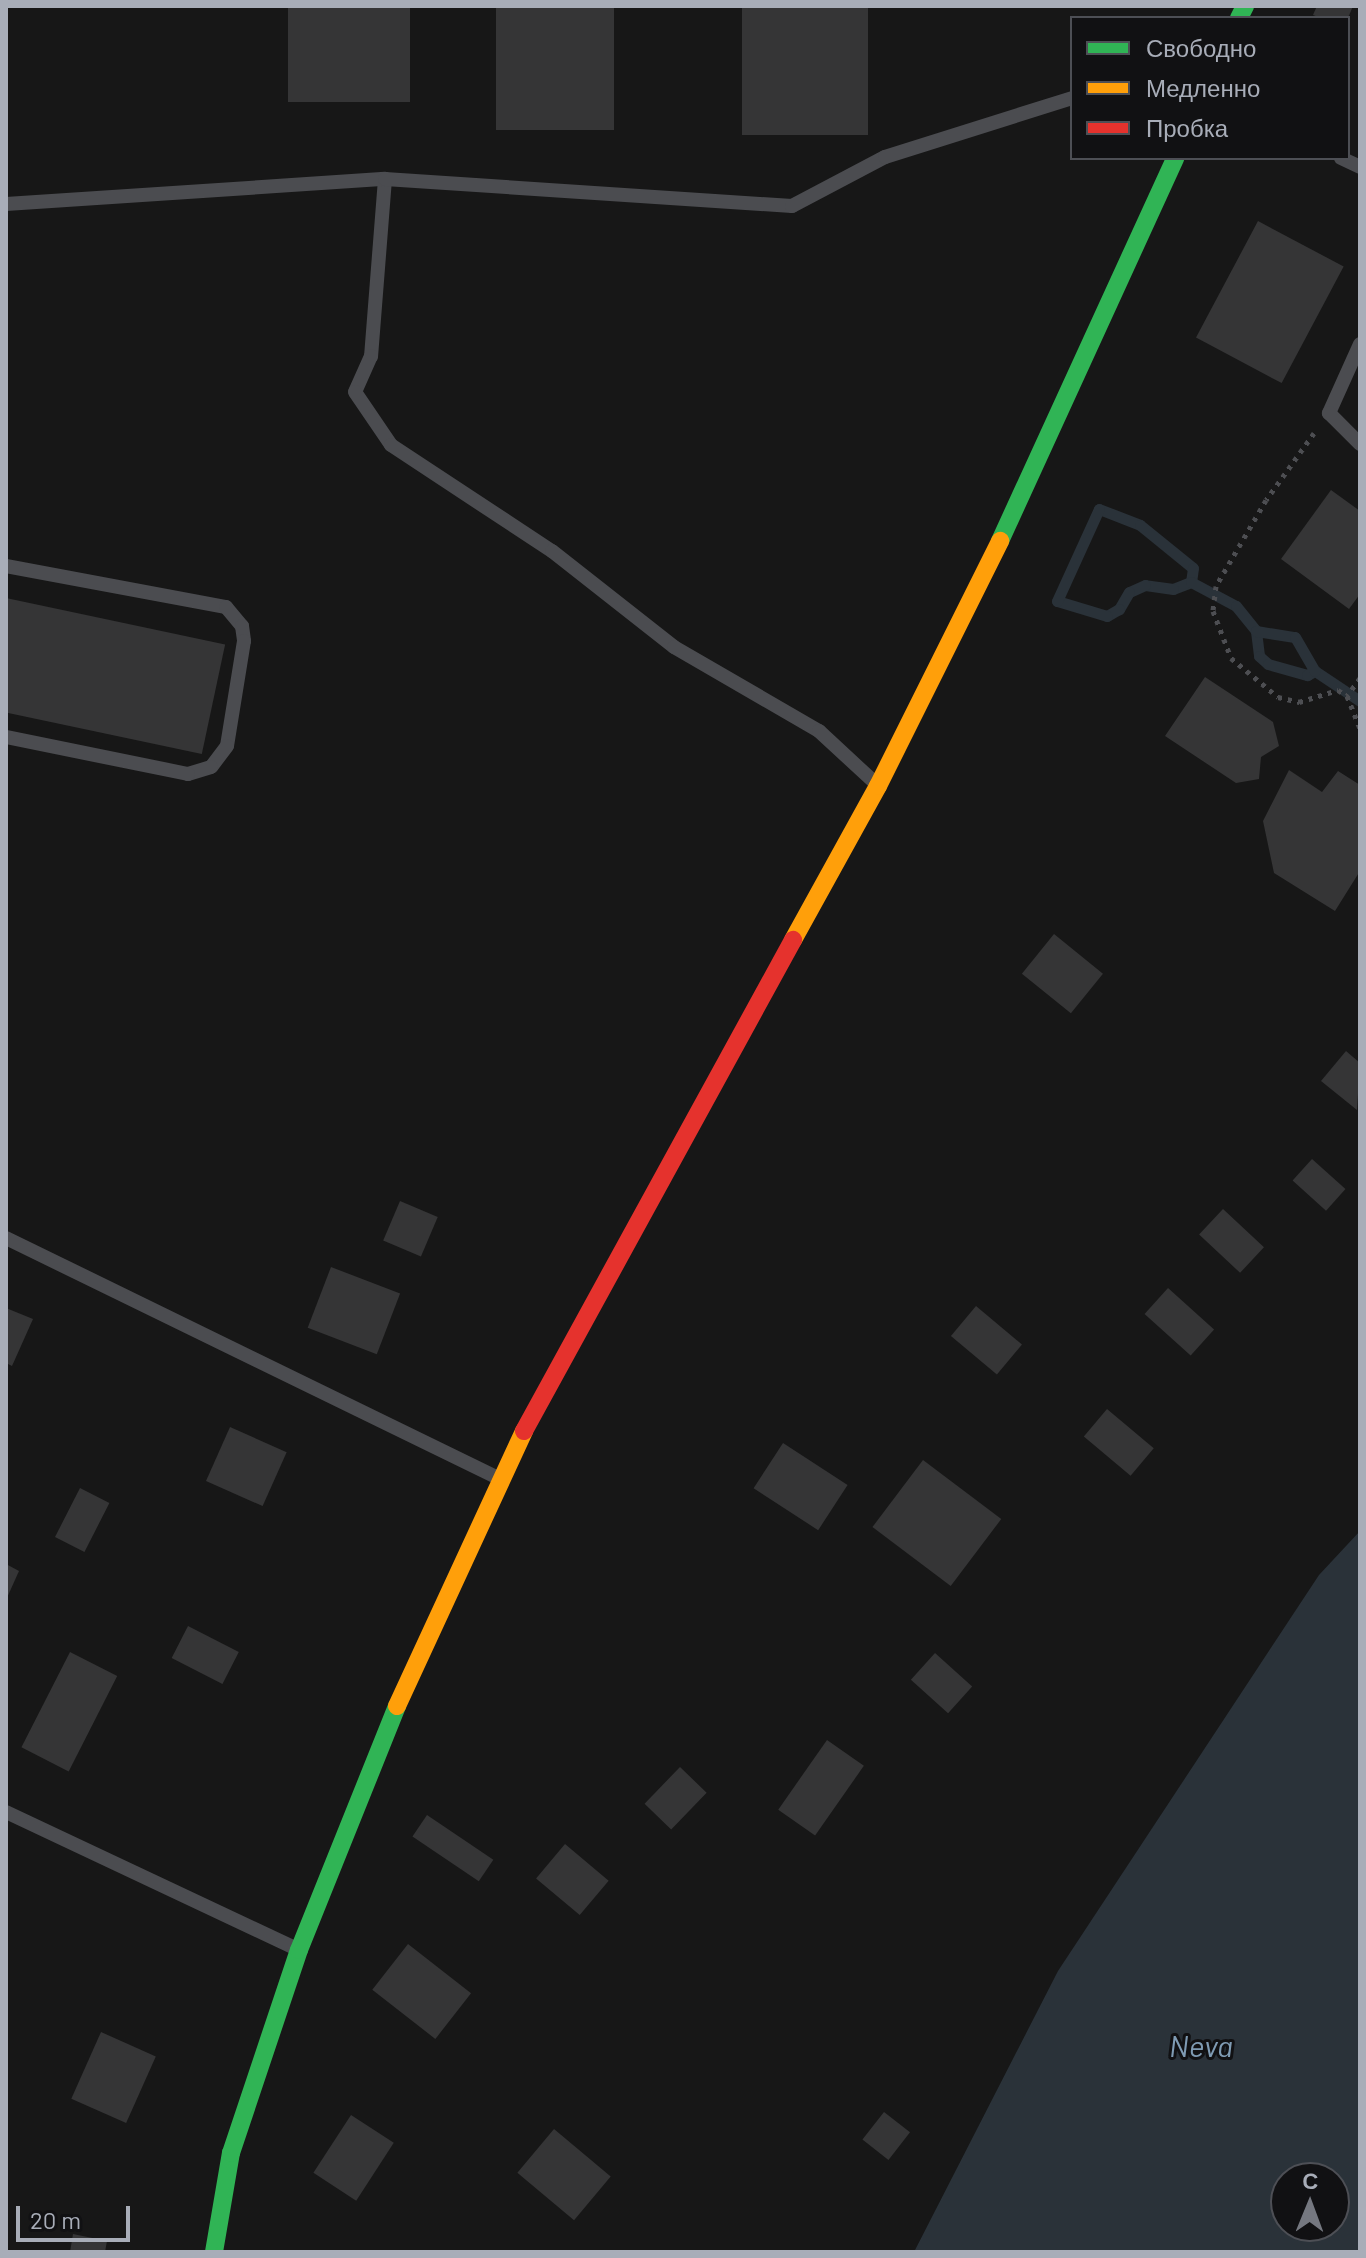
<!DOCTYPE html>
<html>
<head>
<meta charset="utf-8">
<style>
  body { margin:0 }
  #map { position:relative; width:1366px; height:2258px; overflow:hidden; background:#171717; font-family:Barlow,sans-serif }
  div>[style] { position:absolute }
  [style*='--x'] { left:calc(var(--x)*1px); top:calc(var(--y)*1px); width:calc(var(--w)*1px); rotate:calc(var(--a)*1deg) }
  .water>* { inset:0; background:#2a3239 }
  .stream>* { height:11px; margin:-5.5px; padding:0 5.5px; transform-origin:5.5px; border-radius:5.5px; background:#2a3239 }
  .building>* { inset:0; background:#353536; transform-origin:0 0 }
  .path>* { height:5px; margin-top:-2.5px; transform-origin:0; background:repeating-linear-gradient(90deg,#4d4e52 0 4px,transparent 0 10px) }
  .lane>* { height:14px; margin:-7px; padding:0 7px; transform-origin:7px; border-radius:7px; background:#4b4c50 }
  .fast>* { height:18px; margin:-9px; padding:0 9px; transform-origin:9px; border-radius:9px; background:#30b455 }
  .slow>* { height:18px; margin:-9px; padding:0 9px; transform-origin:9px; border-radius:9px; background:#ff9f0a }
  .jam>* { height:18px; margin:-9px; padding:0 9px; transform-origin:9px; border-radius:9px; background:#e5322d }
  span { translate:-50% -50%; white-space:nowrap; text-align:center; line-height:1.15; -webkit-text-stroke:6px #111113; paint-order:stroke }
  .water-label { font-size:30px; color:#7f9bb3; font-style:italic }
  .frame { position:absolute; inset:0; border:8px solid #a8adb8; pointer-events:none }
  .legend { position:absolute; left:1070px; top:16px; width:280px; height:144px; box-sizing:border-box; background:#111113; border:2px solid #4d4f55; margin:0; padding:10px 14px; list-style:none; font-size:24px; color:#a8adb8 }
  .legend li { display:flex; align-items:center; gap:16px; height:40px }
  .legend b { width:40px; border:2px solid #4d4f55 }
  .north { position:absolute; left:1270px; top:2162px; width:80px; height:80px; box-sizing:border-box; background:#111113; border:2px solid #4d4f55; border-radius:50%; rotate:1deg; font-size:22px; font-weight:700; line-height:32px; text-align:center; color:#a8adb8 }
  .north::after { content:''; display:block; margin:auto; width:28px; height:36px; background:#757880; clip-path:polygon(50% 0,100% 100%,50% 72%,0 100%) }
  .scale { position:absolute; left:16px; top:2206px; width:114px; height:36px; box-sizing:border-box; border:4px solid #a8adb8; border-top:0; padding-left:10px; font-size:24px; line-height:28px; white-space:nowrap; color:#a8adb8; -webkit-text-stroke:6px #111113; paint-order:stroke }
</style>
</head>
<body>
<div id="map">
  <div class="water">
    <i style="clip-path:polygon(evenodd,1360px 1531px,1360px 2252px,914px 2252px,1058px 1971px,1319px 1575px,1360px 1531px,1286px 2178px,1334px 2178px,1334px 2226px,1286px 2226px,1286px 2178px)"></i>
  </div>
  <div class="stream">
    <i style="--x:1099;--y:509;--w:44;--a:21.3"></i>
    <i style="--x:1140;--y:525;--w:68;--a:39.1"></i>
    <i style="--x:1193;--y:568;--w:14;--a:98"></i>
    <i style="--x:1191;--y:582;--w:19;--a:159"></i>
    <i style="--x:1173;--y:589;--w:28;--a:-172"></i>
    <i style="--x:1145;--y:585;--w:17;--a:156"></i>
    <i style="--x:1129;--y:592;--w:20;--a:120"></i>
    <i style="--x:1119;--y:609;--w:14;--a:150"></i>
    <i style="--x:1107;--y:616;--w:52;--a:-163.3"></i>
    <i style="--x:1057;--y:601;--w:101;--a:-65.5"></i>
    <i style="--x:1191;--y:582;--w:51;--a:28.1"></i>
    <i style="--x:1236;--y:606;--w:32;--a:51"></i>
    <i style="--x:1256;--y:631;--w:25;--a:83"></i>
    <i style="--x:1259;--y:656;--w:12;--a:42"></i>
    <i style="--x:1268;--y:664;--w:41;--a:15.8"></i>
    <i style="--x:1307;--y:675;--w:9;--a:-27"></i>
    <i style="--x:1315;--y:671;--w:54;--a:33.7"></i>
    <i style="--x:1256;--y:631;--w:39;--a:9"></i>
    <i style="--x:1295;--y:637;--w:39;--a:60"></i>
  </div>
  <div class="building">
    <i style="left:288px;top:6px;width:122px;height:96px"></i>
    <i style="left:496px;top:6px;width:118px;height:124px"></i>
    <i style="left:742px;top:6px;width:126px;height:129px"></i>
    <i style="clip-path:polygon(1317px 6px,1353px 6px,1348px 18px,1321px 18px,1313px 15px)"></i>
    <i style="left:1258px;top:221px;width:97px;height:132px;rotate:28deg"></i>
    <i style="clip-path:polygon(1331px 490px,1360px 511px,1360px 594px,1349px 609px,1281px 559px)"></i>
    <i style="left:6px;top:598px;width:224px;height:112px;rotate:12deg"></i>
    <i style="clip-path:polygon(1205px 677px,1273px 722px,1279px 746px,1261px 757px,1259px 779px,1236px 783px,1165px 736px)"></i>
    <i style="clip-path:polygon(1289px 770px,1322px 792px,1338px 771px,1360px 785px,1360px 871px,1335px 911px,1274px 873px,1263px 821px)"></i>
    <i style="left:1054px;top:934px;width:63px;height:51px;rotate:39deg"></i>
    <i style="clip-path:polygon(1346px 1051px,1360px 1063px,1357px 1110px,1321px 1081px)"></i>
    <i style="left:1312px;top:1159px;width:45px;height:29px;rotate:42deg"></i>
    <i style="left:400px;top:1201px;width:41px;height:43px;rotate:23deg"></i>
    <i style="left:1223px;top:1209px;width:56px;height:35px;rotate:43deg"></i>
    <i style="left:331px;top:1267px;width:74px;height:65px;rotate:21deg"></i>
    <i style="left:1168px;top:1288px;width:62px;height:35px;rotate:42deg"></i>
    <i style="left:976px;top:1306px;width:60px;height:39px;rotate:40deg"></i>
    <i style="clip-path:polygon(6px 1308px,33px 1319px,12px 1366px,6px 1363px)"></i>
    <i style="left:1107px;top:1409px;width:61px;height:36px;rotate:40deg"></i>
    <i style="left:230px;top:1427px;width:62px;height:59px;rotate:24deg"></i>
    <i style="left:783px;top:1443px;width:77px;height:54px;rotate:33deg"></i>
    <i style="left:923px;top:1460px;width:98px;height:84px;rotate:37deg"></i>
    <i style="left:80px;top:1488px;width:33px;height:55px;rotate:27deg"></i>
    <i style="clip-path:polygon(6px 1564px,19px 1571px,6px 1600px)"></i>
    <i style="left:188px;top:1626px;width:57px;height:36px;rotate:27deg"></i>
    <i style="left:70px;top:1652px;width:53px;height:107px;rotate:27deg"></i>
    <i style="left:935px;top:1653px;width:50px;height:36px;rotate:42deg"></i>
    <i style="left:827px;top:1740px;width:45px;height:85px;rotate:35deg"></i>
    <i style="left:680px;top:1767px;width:37px;height:51px;rotate:44deg"></i>
    <i style="left:427px;top:1815px;width:80px;height:26px;rotate:34deg"></i>
    <i style="left:565px;top:1844px;width:57px;height:45px;rotate:40deg"></i>
    <i style="left:408px;top:1944px;width:80px;height:58px;rotate:38deg"></i>
    <i style="left:101px;top:2032px;width:60px;height:73px;rotate:24deg"></i>
    <i style="left:884px;top:2112px;width:33px;height:35px;rotate:38deg"></i>
    <i style="left:351px;top:2115px;width:51px;height:69px;rotate:33deg"></i>
    <i style="left:554px;top:2129px;width:74px;height:57px;rotate:40deg"></i>
    <i style="clip-path:polygon(73px 2234px,107px 2241px,105px 2252px,70px 2252px)"></i>
  </div>
  <div class="path">
    <i style="--x:1314;--y:433;--w:82;--a:125.6"></i>
    <i style="--x:1266;--y:500;--w:99;--a:120.2"></i>
    <i style="--x:1216;--y:586;--w:25;--a:97"></i>
    <i style="--x:1213;--y:611;--w:50;--a:69"></i>
    <i style="--x:1231;--y:658;--w:61;--a:39.7"></i>
    <i style="--x:1278;--y:697;--w:22;--a:13"></i>
    <i style="--x:1299;--y:702;--w:41;--a:-17.1"></i>
    <i style="--x:1338;--y:690;--w:11;--a:34"></i>
    <i style="--x:1360;--y:678;--w:22;--a:126"></i>
    <i style="--x:1347;--y:696;--w:35;--a:68"></i>
  </div>
  <div class="lane">
    <i style="--x:1341;--y:158;--w:21;--a:25"></i>
    <i style="--x:385;--y:179;--w:178;--a:94.5"></i>
    <i style="--x:371;--y:356;--w:39;--a:114"></i>
    <i style="--x:355;--y:392;--w:64;--a:55.8"></i>
    <i style="--x:391;--y:445;--w:193;--a:33.4"></i>
    <i style="--x:552;--y:551;--w:155;--a:38.2"></i>
    <i style="--x:674;--y:647;--w:168;--a:30.1"></i>
    <i style="--x:819;--y:731;--w:75;--a:42.8"></i>
    <i style="--x:6;--y:204;--w:380;--a:-3.8"></i>
    <i style="--x:385;--y:179;--w:408;--a:3.8"></i>
    <i style="--x:792;--y:206;--w:105;--a:-27.8"></i>
    <i style="--x:885;--y:157;--w:196;--a:-17.5"></i>
    <i style="--x:1360;--y:344;--w:76;--a:114.2"></i>
    <i style="--x:1329;--y:413;--w:44;--a:45"></i>
    <i style="--x:6;--y:566;--w:224;--a:10.6"></i>
    <i style="--x:226;--y:607;--w:25;--a:50"></i>
    <i style="--x:242;--y:626;--w:15;--a:82"></i>
    <i style="--x:244;--y:641;--w:106;--a:99.2"></i>
    <i style="--x:227;--y:746;--w:26;--a:127"></i>
    <i style="--x:211;--y:767;--w:24;--a:163"></i>
    <i style="--x:188;--y:774;--w:186;--a:-168.5"></i>
    <i style="--x:6;--y:1238;--w:543;--a:26"></i>
    <i style="--x:6;--y:1812;--w:319;--a:25.2"></i>
  </div>
  <div class="fast">
    <i style="--x:1239;--y:18;--w:13;--a:-63"></i>
    <i style="--x:1000;--y:541;--w:421;--a:-65.4"></i>
    <i style="--x:214;--y:2252;--w:100;--a:-80.3"></i>
    <i style="--x:231;--y:2153;--w:214;--a:-71.5"></i>
    <i style="--x:299;--y:1950;--w:263;--a:-68.1"></i>
  </div>
  <div class="slow">
    <i style="--x:793;--y:940;--w:176;--a:-61.1"></i>
    <i style="--x:878;--y:786;--w:274;--a:-63.5"></i>
    <i style="--x:397;--y:1706;--w:303;--a:-65.2"></i>
  </div>
  <div class="jam">
    <i style="--x:524;--y:1431;--w:560;--a:-61.28"></i>
  </div>
  <div class="water-label">
    <span style="left:1201px;top:2045px">Neva</span>
  </div>
  <div class="frame"></div>
  <ul class="legend">
  <li><b style="height:10px;background:#30b455"></b>Свободно</li>
  <li><b style="height:10px;background:#ff9f0a"></b>Медленно</li>
  <li><b style="height:10px;background:#e5322d"></b>Пробка</li>
  </ul>
  <div class="north">С</div>
  <div class="scale">20 m</div>
</div>
</body>
</html>
